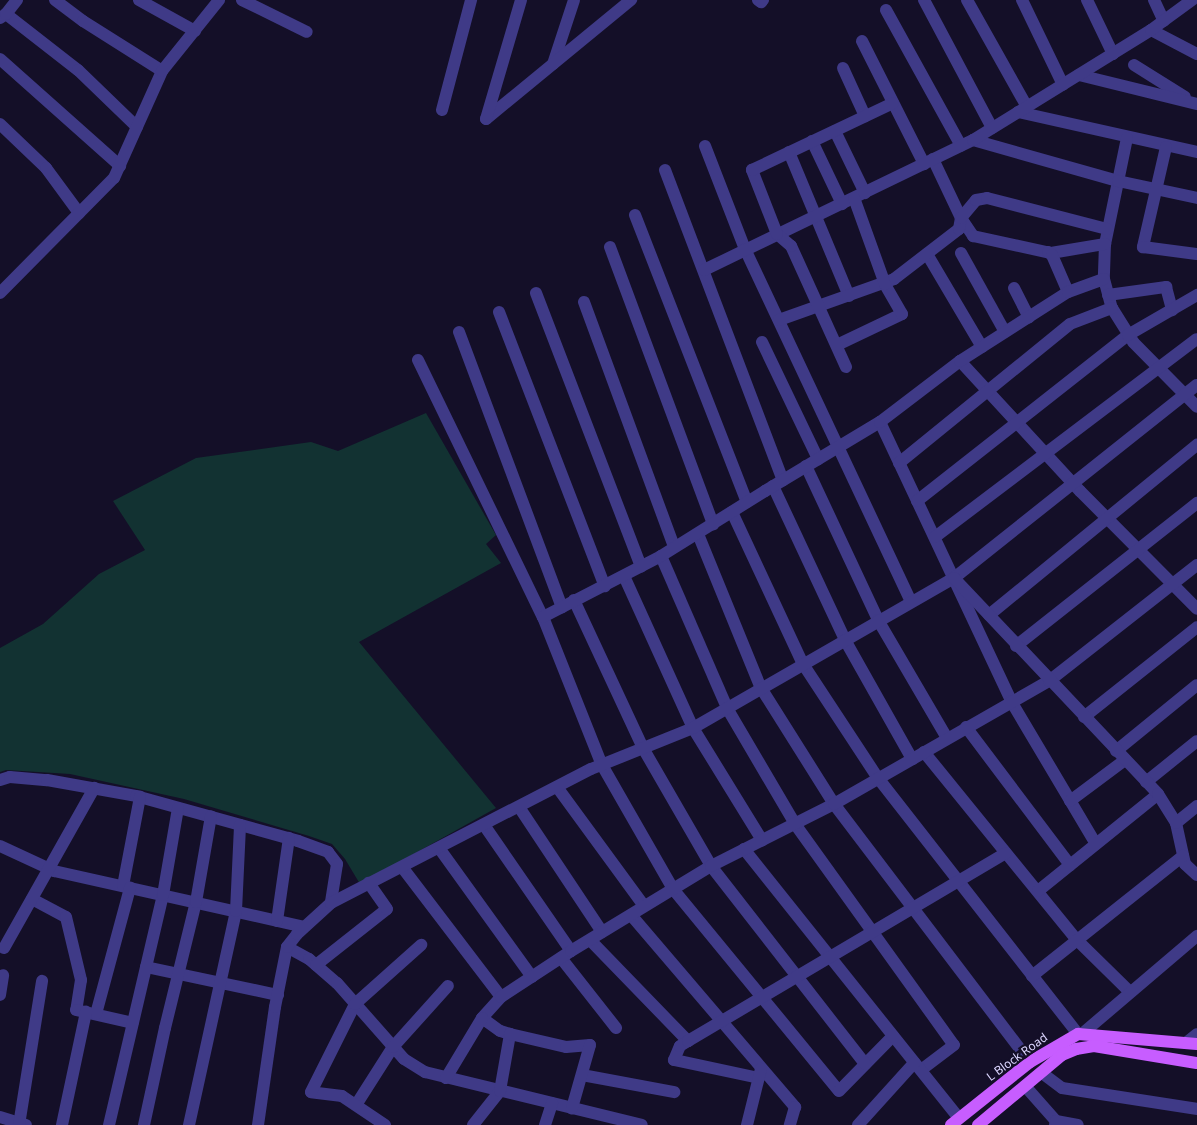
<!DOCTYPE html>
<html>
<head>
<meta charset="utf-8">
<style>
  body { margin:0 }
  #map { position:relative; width:1197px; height:1125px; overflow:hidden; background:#140f28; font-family:"Noto Sans",sans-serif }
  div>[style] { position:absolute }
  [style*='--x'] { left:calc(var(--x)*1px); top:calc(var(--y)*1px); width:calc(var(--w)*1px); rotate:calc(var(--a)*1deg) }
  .green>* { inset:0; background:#123232 }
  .minor>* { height:12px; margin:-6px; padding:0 6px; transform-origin:6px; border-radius:6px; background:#3f3a87 }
  .major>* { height:12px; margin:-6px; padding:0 6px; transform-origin:6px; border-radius:6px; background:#c75dff }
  span { translate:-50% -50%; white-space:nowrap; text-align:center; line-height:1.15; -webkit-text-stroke:4.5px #140f28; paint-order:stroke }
  .street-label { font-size:12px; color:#dcd6ff }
</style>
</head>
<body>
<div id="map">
  <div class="green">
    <i style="clip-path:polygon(426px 413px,496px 535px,486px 544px,501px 563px,359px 642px,496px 808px,360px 884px,345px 859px,332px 844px,309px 836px,184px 799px,70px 774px,6px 770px,0 772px,0 648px,43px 624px,99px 574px,145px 550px,113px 501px,196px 458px,311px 442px,338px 451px)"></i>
  </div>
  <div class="minor">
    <i style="--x:55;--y:0;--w:35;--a:37"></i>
    <i style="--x:83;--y:21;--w:93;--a:32.3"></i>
    <i style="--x:139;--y:0;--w:64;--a:29"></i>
    <i style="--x:242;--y:0;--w:72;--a:26.2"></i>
    <i style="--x:758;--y:0;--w:4;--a:34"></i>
    <i style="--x:761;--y:2;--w:3;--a:-45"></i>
    <i style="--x:924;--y:0;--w:145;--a:62"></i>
    <i style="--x:967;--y:0;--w:123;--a:60.7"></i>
    <i style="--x:1022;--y:0;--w:94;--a:64.2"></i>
    <i style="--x:1087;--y:0;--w:60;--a:64.3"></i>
    <i style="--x:1154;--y:0;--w:23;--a:65"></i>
    <i style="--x:886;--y:10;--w:155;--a:61.1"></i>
    <i style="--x:6;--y:14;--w:91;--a:37.9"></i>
    <i style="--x:78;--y:70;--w:82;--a:44"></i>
    <i style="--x:0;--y:18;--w:7;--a:-34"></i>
    <i style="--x:6;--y:14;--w:18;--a:-52"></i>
    <i style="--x:1151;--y:30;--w:52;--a:27.6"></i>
    <i style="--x:862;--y:41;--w:138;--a:63.2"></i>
    <i style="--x:0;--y:59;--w:161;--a:41.7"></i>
    <i style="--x:553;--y:64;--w:67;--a:-71.8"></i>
    <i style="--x:1134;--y:65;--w:60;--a:32.1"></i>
    <i style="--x:843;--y:68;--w:53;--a:65.4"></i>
    <i style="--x:1079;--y:75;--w:122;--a:13.8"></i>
    <i style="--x:442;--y:110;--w:114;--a:-75.2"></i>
    <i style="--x:1018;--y:112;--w:183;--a:12.6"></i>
    <i style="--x:486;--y:119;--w:188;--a:-39.4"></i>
    <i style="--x:486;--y:119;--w:124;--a:-73.6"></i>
    <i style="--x:0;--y:124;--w:64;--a:43.7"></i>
    <i style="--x:46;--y:168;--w:56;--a:53.7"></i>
    <i style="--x:835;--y:131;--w:69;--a:64.2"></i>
    <i style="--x:1127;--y:138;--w:108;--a:101.7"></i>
    <i style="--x:1105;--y:244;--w:35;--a:92"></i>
    <i style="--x:1104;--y:279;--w:30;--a:75"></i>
    <i style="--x:1112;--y:308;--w:40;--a:58"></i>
    <i style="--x:1133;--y:342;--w:91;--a:45.4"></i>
    <i style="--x:973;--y:140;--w:151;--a:15.8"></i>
    <i style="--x:1118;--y:181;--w:81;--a:12.1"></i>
    <i style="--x:812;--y:141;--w:70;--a:64.5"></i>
    <i style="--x:705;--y:146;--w:110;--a:68.8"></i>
    <i style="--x:745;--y:249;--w:389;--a:64.8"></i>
    <i style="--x:1166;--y:147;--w:103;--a:103"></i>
    <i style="--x:1143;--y:247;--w:54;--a:7.4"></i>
    <i style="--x:789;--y:152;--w:156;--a:67.4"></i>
    <i style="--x:933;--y:159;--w:65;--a:64.6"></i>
    <i style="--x:961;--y:218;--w:22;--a:56"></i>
    <i style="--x:973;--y:236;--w:80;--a:12.3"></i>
    <i style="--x:1051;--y:253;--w:55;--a:-9.5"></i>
    <i style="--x:665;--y:170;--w:332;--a:69.2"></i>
    <i style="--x:635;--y:215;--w:308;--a:68.7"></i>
    <i style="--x:610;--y:247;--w:296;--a:69.6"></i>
    <i style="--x:1048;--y:252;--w:5;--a:37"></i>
    <i style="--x:1052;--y:255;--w:40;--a:66.6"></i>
    <i style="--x:961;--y:253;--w:90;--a:60.9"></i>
    <i style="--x:927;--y:254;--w:108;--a:59.4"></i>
    <i style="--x:704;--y:270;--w:299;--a:-25.8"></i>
    <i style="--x:973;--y:140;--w:209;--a:-31.7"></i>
    <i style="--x:1151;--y:30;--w:51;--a:-36.2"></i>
    <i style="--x:1014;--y:288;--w:33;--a:63"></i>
    <i style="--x:0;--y:293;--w:162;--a:-45.3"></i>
    <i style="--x:114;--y:178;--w:117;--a:-65.8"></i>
    <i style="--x:162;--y:71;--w:91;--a:-51.2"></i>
    <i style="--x:536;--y:293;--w:293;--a:69"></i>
    <i style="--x:1108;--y:295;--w:59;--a:-7.9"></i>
    <i style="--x:1166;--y:287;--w:24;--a:75"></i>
    <i style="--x:584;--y:302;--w:261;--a:69.8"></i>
    <i style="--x:499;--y:312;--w:294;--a:68.9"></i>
    <i style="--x:779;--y:320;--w:122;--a:-19.6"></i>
    <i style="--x:894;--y:279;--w:82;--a:-37.6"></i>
    <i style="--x:959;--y:229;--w:11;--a:-80"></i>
    <i style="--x:961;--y:218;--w:23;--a:-50"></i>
    <i style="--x:976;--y:200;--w:11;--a:-10"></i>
    <i style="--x:987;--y:198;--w:124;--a:14.5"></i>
    <i style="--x:459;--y:332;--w:294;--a:69.5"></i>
    <i style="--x:762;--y:342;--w:130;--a:64.4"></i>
    <i style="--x:837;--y:345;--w:72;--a:-25.5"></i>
    <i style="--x:902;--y:314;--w:34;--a:-120"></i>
    <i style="--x:885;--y:284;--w:91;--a:-109.8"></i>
    <i style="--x:418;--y:360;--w:286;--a:64.1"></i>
    <i style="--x:543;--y:617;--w:159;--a:68.3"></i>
    <i style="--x:602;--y:765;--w:143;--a:60.2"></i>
    <i style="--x:673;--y:889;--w:261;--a:50.6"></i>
    <i style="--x:839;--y:1091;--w:77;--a:-45.5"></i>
    <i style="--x:960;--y:361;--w:177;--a:47.3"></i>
    <i style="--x:1080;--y:491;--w:166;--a:45.2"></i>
    <i style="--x:846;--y:367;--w:133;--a:-114.4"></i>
    <i style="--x:791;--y:246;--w:18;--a:-139"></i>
    <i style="--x:777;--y:234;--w:69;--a:-111.3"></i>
    <i style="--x:752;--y:170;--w:156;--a:-25.4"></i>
    <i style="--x:880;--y:422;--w:308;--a:64.8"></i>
    <i style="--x:1011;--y:701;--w:166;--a:59.3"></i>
    <i style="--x:899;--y:463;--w:220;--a:-39.1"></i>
    <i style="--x:1070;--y:324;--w:45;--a:-20.9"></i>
    <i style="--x:806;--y:466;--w:170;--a:64.9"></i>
    <i style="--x:878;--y:620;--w:137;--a:59.7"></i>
    <i style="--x:773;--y:486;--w:170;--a:64.9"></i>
    <i style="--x:845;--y:640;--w:137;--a:60.6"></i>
    <i style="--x:917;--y:501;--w:268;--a:-38.2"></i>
    <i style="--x:1128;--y:335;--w:80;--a:-30.1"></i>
    <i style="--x:732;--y:512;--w:168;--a:65"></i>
    <i style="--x:803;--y:664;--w:136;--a:56.7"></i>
    <i style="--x:878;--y:778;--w:325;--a:52"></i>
    <i style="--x:698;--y:534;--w:166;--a:67.8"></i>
    <i style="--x:761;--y:688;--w:137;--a:57.8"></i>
    <i style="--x:834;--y:804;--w:324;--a:52.8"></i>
    <i style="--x:935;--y:537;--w:328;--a:-37.1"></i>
    <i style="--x:661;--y:556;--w:166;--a:66.5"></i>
    <i style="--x:727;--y:708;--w:134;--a:59.6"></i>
    <i style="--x:795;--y:824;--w:272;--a:54.3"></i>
    <i style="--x:954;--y:1045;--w:41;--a:142.9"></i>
    <i style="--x:624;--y:576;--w:167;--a:65.6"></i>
    <i style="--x:693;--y:728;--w:132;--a:58.4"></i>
    <i style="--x:954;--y:578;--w:310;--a:-38.5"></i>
    <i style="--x:574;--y:600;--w:163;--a:65"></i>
    <i style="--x:643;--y:748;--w:136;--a:60"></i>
    <i style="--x:711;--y:866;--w:251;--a:52.1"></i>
    <i style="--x:989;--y:615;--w:269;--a:-39.3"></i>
    <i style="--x:543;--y:617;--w:133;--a:-27.3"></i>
    <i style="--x:661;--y:556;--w:123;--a:-32"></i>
    <i style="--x:765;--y:491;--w:134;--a:-31"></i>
    <i style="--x:880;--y:422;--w:101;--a:-37.3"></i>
    <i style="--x:960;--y:361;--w:128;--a:-32.6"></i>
    <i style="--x:1068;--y:292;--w:38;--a:-20"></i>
    <i style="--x:1016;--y:646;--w:231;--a:-38.3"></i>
    <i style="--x:1084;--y:717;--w:144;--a:-38.5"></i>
    <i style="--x:966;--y:727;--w:173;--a:53"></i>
    <i style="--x:1116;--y:751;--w:104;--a:-39.2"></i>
    <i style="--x:924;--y:752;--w:242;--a:50.9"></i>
    <i style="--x:1077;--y:940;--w:74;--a:44.5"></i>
    <i style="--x:0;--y:780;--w:10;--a:-17"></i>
    <i style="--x:10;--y:777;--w:37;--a:5"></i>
    <i style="--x:47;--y:780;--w:90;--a:10.2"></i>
    <i style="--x:136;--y:796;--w:168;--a:15.5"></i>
    <i style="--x:298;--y:841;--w:32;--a:20"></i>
    <i style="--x:328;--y:852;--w:15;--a:53"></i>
    <i style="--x:337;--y:864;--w:39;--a:99"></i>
    <i style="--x:1146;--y:782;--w:65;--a:-38.8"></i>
    <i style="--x:557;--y:787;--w:147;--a:53.8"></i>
    <i style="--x:1070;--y:801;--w:69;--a:-36.7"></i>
    <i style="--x:1197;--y:806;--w:27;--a:141"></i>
    <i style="--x:1176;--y:823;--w:42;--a:77.6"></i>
    <i style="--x:1185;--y:864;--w:16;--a:43"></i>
    <i style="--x:519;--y:807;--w:150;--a:56.4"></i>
    <i style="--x:484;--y:825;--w:153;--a:55.4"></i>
    <i style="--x:0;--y:846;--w:60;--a:24.8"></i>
    <i style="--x:54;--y:871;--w:256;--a:12.6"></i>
    <i style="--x:439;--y:848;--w:159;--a:54.2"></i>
    <i style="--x:744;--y:849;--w:344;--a:51.4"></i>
    <i style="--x:402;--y:867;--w:163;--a:52.7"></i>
    <i style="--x:123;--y:886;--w:91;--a:-79.2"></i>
    <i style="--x:1038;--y:891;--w:154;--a:-38.9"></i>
    <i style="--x:32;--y:899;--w:38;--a:28"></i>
    <i style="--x:66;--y:917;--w:65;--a:76.6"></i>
    <i style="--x:81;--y:980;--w:30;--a:99"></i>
    <i style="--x:76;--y:1010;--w:58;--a:12.8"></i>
    <i style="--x:631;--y:915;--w:253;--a:49.5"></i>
    <i style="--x:795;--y:1107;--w:19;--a:106"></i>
    <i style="--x:277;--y:921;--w:84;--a:-81.8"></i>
    <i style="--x:590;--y:940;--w:141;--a:45.9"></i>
    <i style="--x:287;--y:947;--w:25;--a:29"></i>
    <i style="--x:309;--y:959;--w:37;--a:41"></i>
    <i style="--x:337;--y:983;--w:101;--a:48.6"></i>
    <i style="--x:404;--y:1059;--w:25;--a:32"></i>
    <i style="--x:425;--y:1072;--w:223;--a:13.7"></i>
    <i style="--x:4;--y:948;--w:184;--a:-60.6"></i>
    <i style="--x:561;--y:958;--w:89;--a:51.8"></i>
    <i style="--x:316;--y:965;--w:90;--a:-38.3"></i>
    <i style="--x:387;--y:909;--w:32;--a:-125"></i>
    <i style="--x:146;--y:967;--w:135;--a:12"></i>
    <i style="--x:1032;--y:976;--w:193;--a:-38.5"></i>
    <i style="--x:0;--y:995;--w:20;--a:-81"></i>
    <i style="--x:96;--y:1014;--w:131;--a:-74.9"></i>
    <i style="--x:1083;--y:1033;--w:150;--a:-40.4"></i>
    <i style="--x:510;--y:1034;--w:10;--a:-163"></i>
    <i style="--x:500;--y:1031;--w:22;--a:-144"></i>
    <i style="--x:482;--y:1018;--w:28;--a:-48"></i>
    <i style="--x:501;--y:997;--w:84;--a:-33.3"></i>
    <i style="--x:571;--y:951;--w:164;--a:-31.3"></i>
    <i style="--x:711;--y:866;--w:138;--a:-26.8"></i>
    <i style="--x:834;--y:804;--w:248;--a:-29.8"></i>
    <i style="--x:1049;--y:681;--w:188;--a:-38.1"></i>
    <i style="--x:1186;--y:1043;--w:14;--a:-39"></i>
    <i style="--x:1042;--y:1073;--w:25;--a:37"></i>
    <i style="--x:1062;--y:1088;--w:137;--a:8.8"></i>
    <i style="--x:582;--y:1075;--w:94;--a:10.5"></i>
    <i style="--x:446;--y:1078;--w:70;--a:-59"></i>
    <i style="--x:759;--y:1078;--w:87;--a:-168"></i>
    <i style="--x:674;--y:1060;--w:15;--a:-67"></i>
    <i style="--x:680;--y:1046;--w:9;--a:-32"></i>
    <i style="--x:688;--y:1041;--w:369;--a:-30.6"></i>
    <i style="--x:1025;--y:1086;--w:47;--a:48.5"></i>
    <i style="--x:1056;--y:1121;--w:4;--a:104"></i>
    <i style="--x:356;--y:1105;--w:69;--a:-57.5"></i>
    <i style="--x:393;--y:1047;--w:82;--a:-48"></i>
    <i style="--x:0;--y:1117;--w:27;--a:17"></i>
    <i style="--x:1056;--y:1121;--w:22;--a:10"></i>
    <i style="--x:19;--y:1125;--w:146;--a:-80.9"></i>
    <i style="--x:62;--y:1125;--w:116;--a:-78"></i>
    <i style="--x:109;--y:1125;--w:236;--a:-76.8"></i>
    <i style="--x:163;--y:895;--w:88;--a:-80.2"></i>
    <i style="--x:144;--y:1125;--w:99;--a:-77.8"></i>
    <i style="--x:165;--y:1028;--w:130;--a:-76.2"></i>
    <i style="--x:196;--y:902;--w:87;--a:-80.1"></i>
    <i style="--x:189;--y:1125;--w:219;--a:-77.6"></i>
    <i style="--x:236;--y:911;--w:86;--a:-87.3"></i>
    <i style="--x:258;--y:1125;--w:119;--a:-81.8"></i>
    <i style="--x:275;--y:1007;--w:61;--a:-78.7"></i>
    <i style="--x:287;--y:947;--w:16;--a:-52"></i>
    <i style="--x:297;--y:934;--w:46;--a:-42.4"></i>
    <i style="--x:331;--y:903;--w:292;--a:-27.3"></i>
    <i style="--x:591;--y:769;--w:110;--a:-21.9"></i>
    <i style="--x:693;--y:728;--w:301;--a:-29.9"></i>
    <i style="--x:954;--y:578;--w:297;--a:46.6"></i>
    <i style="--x:1158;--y:794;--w:34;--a:58"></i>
    <i style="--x:385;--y:1125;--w:52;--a:-146"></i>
    <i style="--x:342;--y:1096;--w:31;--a:-173"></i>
    <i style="--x:311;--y:1092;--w:98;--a:-63.4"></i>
    <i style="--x:355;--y:1004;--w:89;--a:-41.8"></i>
    <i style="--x:473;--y:1125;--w:43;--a:-51.5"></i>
    <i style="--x:500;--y:1091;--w:58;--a:-80"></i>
    <i style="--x:510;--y:1034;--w:57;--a:13.1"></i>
    <i style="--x:566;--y:1047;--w:24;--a:-5"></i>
    <i style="--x:590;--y:1045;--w:66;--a:105.9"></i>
    <i style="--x:545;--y:1125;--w:23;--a:-72"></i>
    <i style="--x:747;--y:1125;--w:58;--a:-76"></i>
    <i style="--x:858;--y:1125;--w:84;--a:-47.9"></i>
  </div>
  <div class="major">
    <i style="--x:951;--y:1125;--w:101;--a:-38.6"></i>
    <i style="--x:1030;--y:1062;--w:56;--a:-30.3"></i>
    <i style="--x:1078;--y:1034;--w:119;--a:4.8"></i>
    <i style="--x:978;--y:1125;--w:109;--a:-39.8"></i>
    <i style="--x:1062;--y:1055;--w:15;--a:-23"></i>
    <i style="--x:1076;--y:1049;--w:18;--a:-9"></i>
    <i style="--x:1094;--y:1046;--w:104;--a:9.4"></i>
  </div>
  <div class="street-label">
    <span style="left:1017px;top:1057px;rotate:-36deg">L Block Road</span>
  </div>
</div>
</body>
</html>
